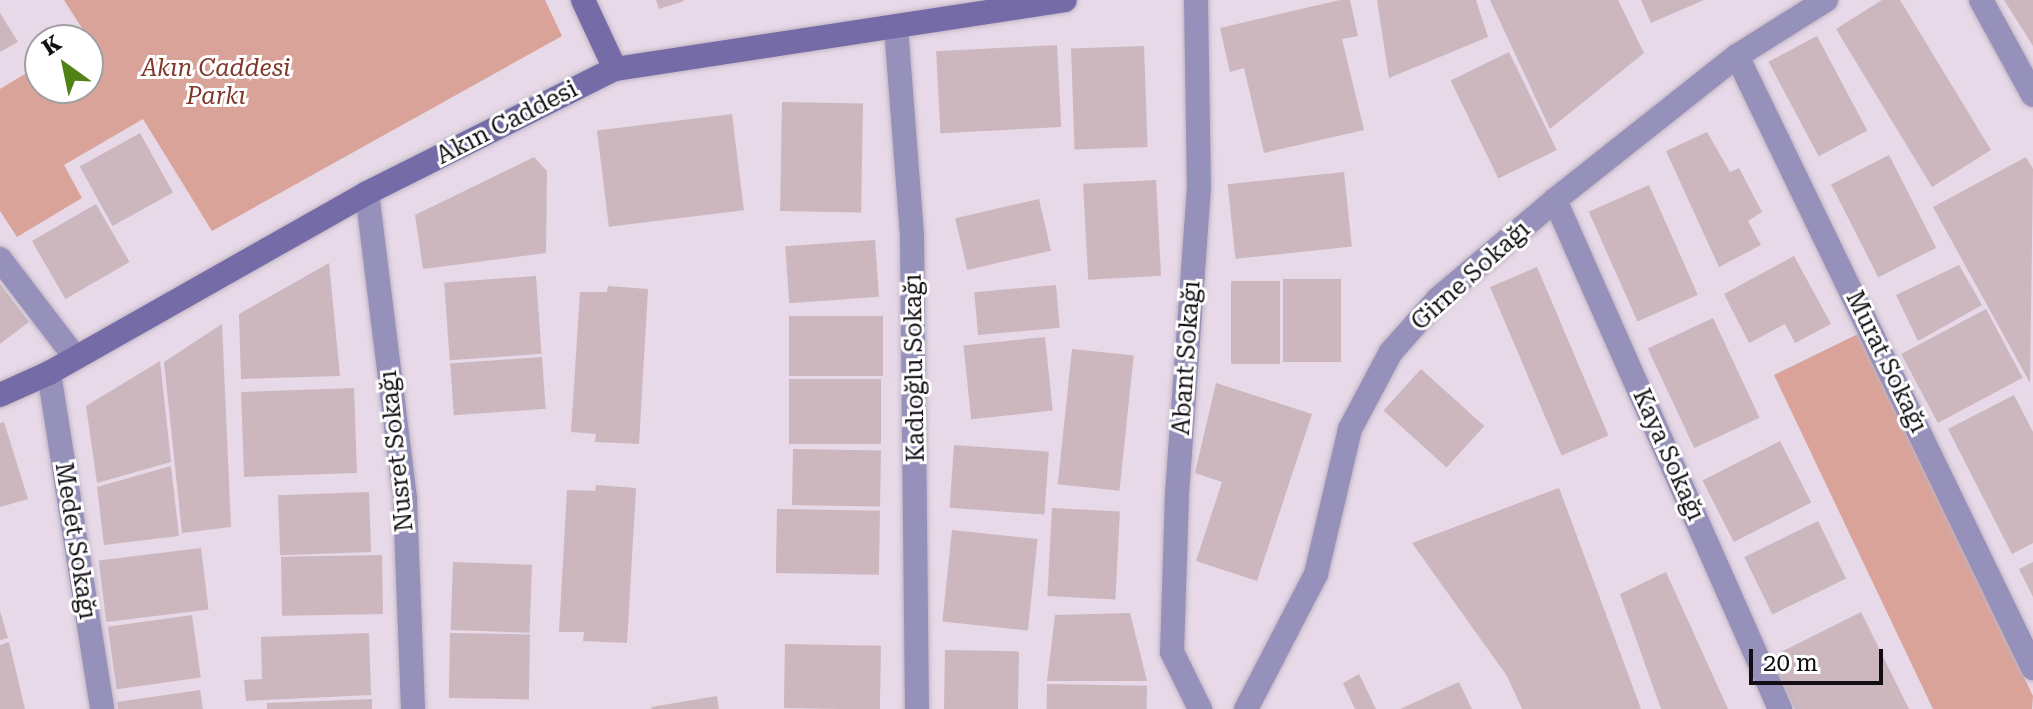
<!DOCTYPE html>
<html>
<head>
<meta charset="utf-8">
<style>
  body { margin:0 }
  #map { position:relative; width:2033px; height:709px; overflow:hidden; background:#e7d9e8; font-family:"Roboto Serif",serif }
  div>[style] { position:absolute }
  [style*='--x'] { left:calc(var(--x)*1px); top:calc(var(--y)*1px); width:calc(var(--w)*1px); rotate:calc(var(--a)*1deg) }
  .green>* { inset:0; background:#d9a399 }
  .building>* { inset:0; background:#cbb7bd; transform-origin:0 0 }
  .roads { filter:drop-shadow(0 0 2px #c1b4c2) drop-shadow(0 0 2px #c1b4c2) }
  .street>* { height:24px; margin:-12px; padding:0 12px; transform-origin:12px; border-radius:12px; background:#9691bb }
  .secondary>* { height:24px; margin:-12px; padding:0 12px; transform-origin:12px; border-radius:12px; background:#746ba7 }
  span { translate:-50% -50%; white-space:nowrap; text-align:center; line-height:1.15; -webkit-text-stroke:6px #fff; paint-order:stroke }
  .park-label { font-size:24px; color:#81362a; font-style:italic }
  .street-label { font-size:24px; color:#120e13 }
  .north { position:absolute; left:24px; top:24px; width:80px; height:80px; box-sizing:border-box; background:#fff; border:2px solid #a09fa1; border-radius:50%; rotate:327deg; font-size:22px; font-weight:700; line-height:32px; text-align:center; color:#120e13 }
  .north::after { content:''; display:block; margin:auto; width:28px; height:36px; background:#508215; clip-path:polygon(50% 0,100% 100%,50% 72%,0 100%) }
  .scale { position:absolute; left:1749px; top:649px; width:134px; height:36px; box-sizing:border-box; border:4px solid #120e13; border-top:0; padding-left:10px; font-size:24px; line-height:28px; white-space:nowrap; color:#120e13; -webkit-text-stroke:6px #fff; paint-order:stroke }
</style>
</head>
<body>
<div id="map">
  <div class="green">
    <i style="clip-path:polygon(64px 0,545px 0,562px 36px,212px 231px,143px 119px,64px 165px,82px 198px,17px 237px,0 211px,0 89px,40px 65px,40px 88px,88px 88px,88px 40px,81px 40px,87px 36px)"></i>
    <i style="clip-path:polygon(1860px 333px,2033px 696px,2032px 709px,1933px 709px,1774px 375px)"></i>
  </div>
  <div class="building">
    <i style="clip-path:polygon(656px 0,684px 0,684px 1px,659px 9px)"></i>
    <i style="clip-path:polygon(1340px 0,1350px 0,1358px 36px,1342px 39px,1364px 130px,1264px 153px,1244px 68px,1230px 72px,1220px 28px)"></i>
    <i style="clip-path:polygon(1377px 0,1476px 0,1488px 37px,1389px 78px)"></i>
    <i style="clip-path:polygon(1490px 0,1618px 0,1644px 53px,1550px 129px)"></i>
    <i style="clip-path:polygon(1641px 0,1704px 0,1651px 23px)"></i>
    <i style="clip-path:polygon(1882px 0,1900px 0,1991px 150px,1932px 187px,1836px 29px)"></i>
    <i style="clip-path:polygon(2004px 0,2033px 0,2033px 46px)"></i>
    <i style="clip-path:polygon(0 13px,18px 42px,0 52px)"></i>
    <i style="left:1817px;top:36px;width:107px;height:55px;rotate:62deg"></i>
    <i style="left:1057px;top:45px;width:82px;height:121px;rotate:87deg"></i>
    <i style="left:1144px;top:46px;width:101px;height:73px;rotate:88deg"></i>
    <i style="left:1509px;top:52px;width:109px;height:65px;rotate:64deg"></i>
    <i style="left:782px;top:102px;width:81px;height:109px;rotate:1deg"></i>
    <i style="left:732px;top:114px;width:97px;height:136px;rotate:83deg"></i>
    <i style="clip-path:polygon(1707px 132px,1730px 172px,1739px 168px,1762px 212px,1748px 221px,1761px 245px,1719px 267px,1666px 151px)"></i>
    <i style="left:140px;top:133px;width:68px;height:69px;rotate:61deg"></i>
    <i style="left:1889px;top:155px;width:104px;height:65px;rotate:63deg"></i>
    <i style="clip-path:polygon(534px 157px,547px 171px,546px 253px,423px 269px,415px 215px)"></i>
    <i style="clip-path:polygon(2026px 157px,2033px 169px,2030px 383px,1933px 207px)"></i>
    <i style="left:1344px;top:172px;width:75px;height:117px;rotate:84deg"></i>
    <i style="left:1156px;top:180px;width:96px;height:73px;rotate:87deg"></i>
    <i style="left:1649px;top:185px;width:120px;height:66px;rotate:66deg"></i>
    <i style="left:1039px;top:199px;width:53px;height:86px;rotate:77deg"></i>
    <i style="left:96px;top:204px;width:67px;height:74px;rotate:60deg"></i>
    <i style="left:875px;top:240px;width:57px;height:90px;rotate:86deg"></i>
    <i style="clip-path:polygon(1794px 256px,1831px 324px,1795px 343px,1785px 324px,1749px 343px,1724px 294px)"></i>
    <i style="clip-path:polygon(329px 263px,340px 376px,241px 379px,239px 314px)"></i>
    <i style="clip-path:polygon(1959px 265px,1982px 305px,1918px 341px,1896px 295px)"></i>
    <i style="left:1537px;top:267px;width:183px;height:51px;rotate:67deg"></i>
    <i style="left:536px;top:276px;width:78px;height:92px;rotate:86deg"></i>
    <i style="left:1341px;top:279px;width:83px;height:58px;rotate:90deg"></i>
    <i style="left:1231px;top:281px;width:49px;height:83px"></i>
    <i style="clip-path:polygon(0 284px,29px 322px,0 344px)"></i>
    <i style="left:1056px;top:285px;width:43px;height:82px;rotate:85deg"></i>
    <i style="clip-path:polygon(608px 286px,648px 289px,639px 444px,595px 442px,596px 434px,571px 432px,580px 292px,607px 292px)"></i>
    <i style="left:1986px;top:309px;width:78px;height:96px;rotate:62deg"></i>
    <i style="left:789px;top:316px;width:94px;height:60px"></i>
    <i style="left:1713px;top:318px;width:110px;height:72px;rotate:65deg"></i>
    <i style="clip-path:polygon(222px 324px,231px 527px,182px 533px,164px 362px)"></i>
    <i style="left:1045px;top:337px;width:74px;height:82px;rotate:84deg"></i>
    <i style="left:1072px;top:349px;width:62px;height:136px;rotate:6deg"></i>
    <i style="left:542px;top:357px;width:52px;height:92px;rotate:86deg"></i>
    <i style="clip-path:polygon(160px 361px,171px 462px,97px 483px,86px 406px)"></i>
    <i style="left:1421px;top:369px;width:85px;height:56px;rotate:42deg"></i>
    <i style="left:881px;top:379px;width:65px;height:92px;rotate:90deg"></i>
    <i style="clip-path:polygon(1216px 383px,1312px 414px,1257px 581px,1196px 561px,1222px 482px,1195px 473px)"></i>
    <i style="left:354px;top:388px;width:85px;height:113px;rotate:88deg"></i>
    <i style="clip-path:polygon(2014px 395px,2033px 432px,2033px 543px,2012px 554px,1948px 429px)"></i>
    <i style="clip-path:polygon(4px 422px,28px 499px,0 507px,0 423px)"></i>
    <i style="left:1780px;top:441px;width:69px;height:87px;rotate:63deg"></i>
    <i style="left:954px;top:445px;width:95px;height:63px;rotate:4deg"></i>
    <i style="left:793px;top:449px;width:88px;height:56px;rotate:1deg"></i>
    <i style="clip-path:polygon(171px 466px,179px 536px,104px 545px,97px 487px)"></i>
    <i style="clip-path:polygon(596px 485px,636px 488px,627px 643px,583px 641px,584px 632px,559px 632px,567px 490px,595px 491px)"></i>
    <i style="clip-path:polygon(1559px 488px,1604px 609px,1641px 709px,1522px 709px,1507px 676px,1412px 543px)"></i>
    <i style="left:369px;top:492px;width:60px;height:91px;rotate:88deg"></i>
    <i style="left:1052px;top:508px;width:68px;height:88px;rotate:3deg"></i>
    <i style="left:777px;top:509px;width:103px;height:64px;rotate:1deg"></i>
    <i style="left:1818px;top:521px;width:64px;height:82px;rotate:64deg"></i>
    <i style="left:952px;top:530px;width:86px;height:92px;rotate:6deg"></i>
    <i style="left:201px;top:548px;width:62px;height:103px;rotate:83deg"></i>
    <i style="left:382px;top:555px;width:59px;height:101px;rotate:89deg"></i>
    <i style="left:453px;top:562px;width:79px;height:68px;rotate:2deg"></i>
    <i style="clip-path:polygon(2033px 562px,2033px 597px,2019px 569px)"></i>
    <i style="clip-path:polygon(1666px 572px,1728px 709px,1661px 709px,1620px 594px)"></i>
    <i style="clip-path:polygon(0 611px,8px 638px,0 640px)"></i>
    <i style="clip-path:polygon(1861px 612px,1909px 709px,1795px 709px,1769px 658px)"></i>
    <i style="clip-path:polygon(1130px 613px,1147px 681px,1047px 681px,1055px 615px)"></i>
    <i style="left:192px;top:615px;width:63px;height:85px;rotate:82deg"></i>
    <i style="clip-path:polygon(369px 633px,371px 695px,246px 701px,244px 680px,262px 679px,261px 637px)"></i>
    <i style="left:450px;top:633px;width:80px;height:65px;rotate:1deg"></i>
    <i style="clip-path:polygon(9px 642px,25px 709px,0 709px,0 645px)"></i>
    <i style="left:785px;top:644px;width:96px;height:64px;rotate:1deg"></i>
    <i style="left:945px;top:650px;width:74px;height:59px;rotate:1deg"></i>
    <i style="clip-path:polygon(1359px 674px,1376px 709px,1355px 709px,1343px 683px)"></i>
    <i style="clip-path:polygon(1459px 682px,1472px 709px,1400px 709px)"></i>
    <i style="left:1047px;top:684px;width:100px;height:25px;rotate:1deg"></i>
    <i style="clip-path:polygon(200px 690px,203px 709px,118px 709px,117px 702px)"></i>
    <i style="clip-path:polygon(717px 696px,719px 709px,652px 709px,651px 707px)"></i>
    <i style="clip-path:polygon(372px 699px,372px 709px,267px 709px,267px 703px)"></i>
  </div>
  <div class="roads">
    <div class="street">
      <i style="--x:1196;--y:0;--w:187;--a:89.1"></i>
      <i style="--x:1199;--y:187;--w:308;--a:94.1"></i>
      <i style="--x:1177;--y:494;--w:158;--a:91.8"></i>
      <i style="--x:1172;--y:652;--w:64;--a:63.8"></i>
      <i style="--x:1981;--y:0;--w:108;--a:61.3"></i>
      <i style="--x:896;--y:27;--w:209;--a:85.6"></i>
      <i style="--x:912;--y:235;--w:474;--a:89.4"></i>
      <i style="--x:1737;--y:56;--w:680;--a:64.19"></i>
      <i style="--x:367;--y:193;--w:309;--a:82.9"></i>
      <i style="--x:405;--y:500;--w:209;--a:87.8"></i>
      <i style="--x:1555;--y:200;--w:557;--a:66.15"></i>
      <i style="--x:0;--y:259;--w:123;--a:52.6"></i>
      <i style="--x:49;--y:373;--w:340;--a:81"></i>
      <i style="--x:1246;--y:709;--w:152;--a:-62.6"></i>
      <i style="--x:1316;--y:574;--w:149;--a:-76.8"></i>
      <i style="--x:1350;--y:429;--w:87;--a:-62"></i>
      <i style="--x:1391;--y:352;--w:71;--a:-48.4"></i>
      <i style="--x:1438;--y:299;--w:153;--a:-40.2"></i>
      <i style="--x:1555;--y:200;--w:232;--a:-38.4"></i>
      <i style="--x:1737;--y:56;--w:105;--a:-32.2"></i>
    </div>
    <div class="secondary">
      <i style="--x:583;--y:0;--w:76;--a:65.1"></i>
      <i style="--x:0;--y:395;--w:54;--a:-24.2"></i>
      <i style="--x:49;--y:373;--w:365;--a:-29.5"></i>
      <i style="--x:367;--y:193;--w:277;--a:-26.6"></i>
      <i style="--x:615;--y:69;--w:455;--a:-8.7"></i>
    </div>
  </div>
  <div class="park-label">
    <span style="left:216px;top:83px">Akın Caddesi<br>Parkı</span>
  </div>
  <div class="street-label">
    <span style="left:507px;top:123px;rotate:-27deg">Akın Caddesi</span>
    <span style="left:1471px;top:276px;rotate:-42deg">Girne Sokağı</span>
    <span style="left:1187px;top:358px;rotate:-86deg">Abant Sokağı</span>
    <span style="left:1886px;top:362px;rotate:64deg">Murat Sokağı</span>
    <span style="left:915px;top:368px;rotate:-91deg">Kadıoğlu Sokağı</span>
    <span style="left:397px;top:451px;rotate:-96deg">Nusret Sokağı</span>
    <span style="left:1668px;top:455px;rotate:66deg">Kaya Sokağı</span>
    <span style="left:75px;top:541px;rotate:81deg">Medet Sokağı</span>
  </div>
  <div class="north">K</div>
  <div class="scale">20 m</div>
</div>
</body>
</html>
